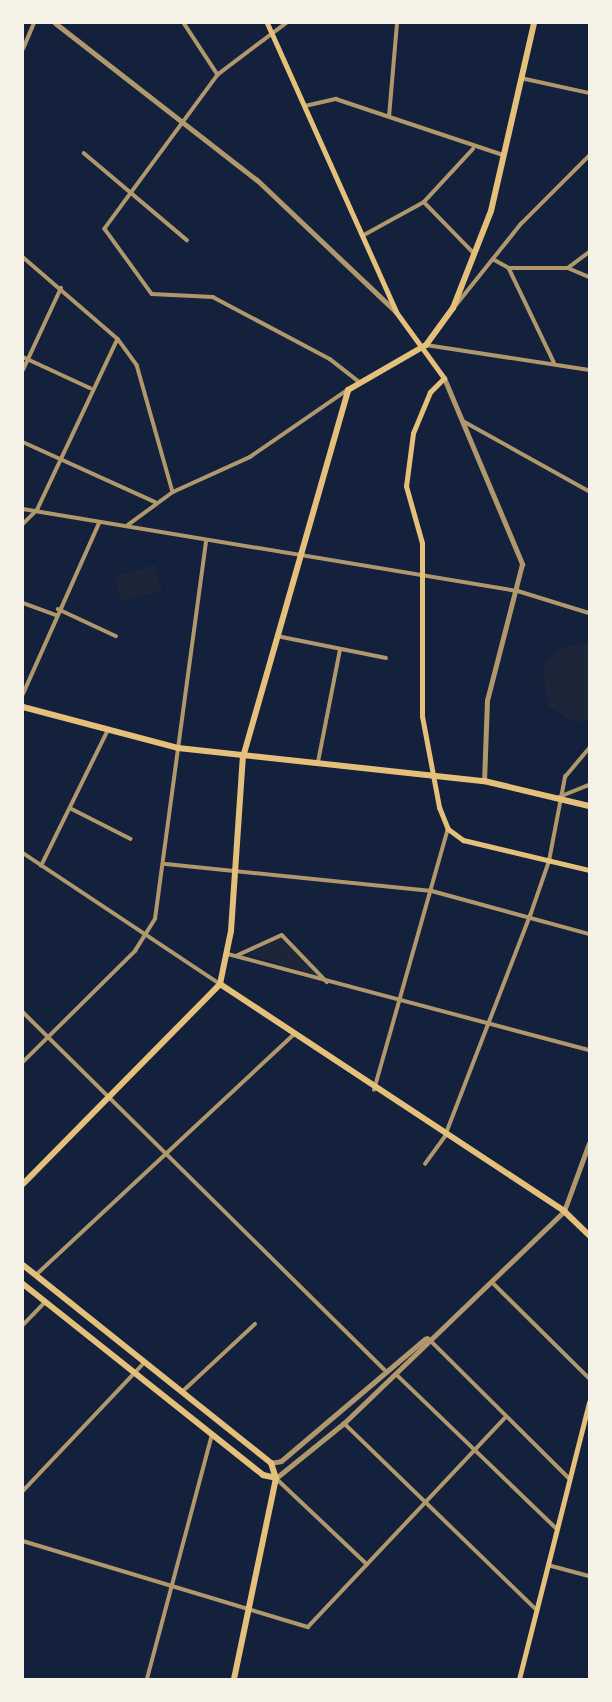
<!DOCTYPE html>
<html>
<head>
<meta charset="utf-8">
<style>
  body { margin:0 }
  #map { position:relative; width:612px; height:1702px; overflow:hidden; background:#14213d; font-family:Cabin,sans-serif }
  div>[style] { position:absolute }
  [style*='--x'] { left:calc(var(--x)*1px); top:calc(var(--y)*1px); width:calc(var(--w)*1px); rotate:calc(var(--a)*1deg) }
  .green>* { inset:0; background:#1d2539; transform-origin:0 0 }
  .minor>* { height:3.5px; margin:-1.75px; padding:0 1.75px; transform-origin:1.75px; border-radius:1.75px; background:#b1986c }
  .tertiary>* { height:5px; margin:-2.5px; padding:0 2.5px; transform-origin:2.5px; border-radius:2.5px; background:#b1986c }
  .secondary>* { height:5px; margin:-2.5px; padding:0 2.5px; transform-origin:2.5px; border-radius:2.5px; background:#e5c07b }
  .primary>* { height:6px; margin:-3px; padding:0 3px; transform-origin:3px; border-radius:3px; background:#e5c07b }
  span { translate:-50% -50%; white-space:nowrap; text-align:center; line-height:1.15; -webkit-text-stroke:5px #f6f1e7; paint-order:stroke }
  .frame { position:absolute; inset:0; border:24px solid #f6f1e7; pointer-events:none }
</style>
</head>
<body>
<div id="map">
  <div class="green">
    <i style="left:155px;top:565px;width:27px;height:42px;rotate:75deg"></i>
    <i style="clip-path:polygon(589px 642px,589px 721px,573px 721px,549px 707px,542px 670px,557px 649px)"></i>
    <i style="clip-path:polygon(282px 937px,317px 968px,321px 978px,249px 954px)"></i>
  </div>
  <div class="minor">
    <i style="--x:184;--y:23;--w:62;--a:56.8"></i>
    <i style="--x:287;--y:23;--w:86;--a:143"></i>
    <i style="--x:218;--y:75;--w:191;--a:126.3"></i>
    <i style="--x:105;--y:229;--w:80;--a:54.1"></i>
    <i style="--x:152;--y:294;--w:61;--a:2.8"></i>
    <i style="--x:213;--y:297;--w:132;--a:27.9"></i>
    <i style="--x:330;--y:359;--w:36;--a:38"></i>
    <i style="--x:23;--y:49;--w:28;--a:-67"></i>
    <i style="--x:521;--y:78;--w:70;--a:12.4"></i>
    <i style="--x:305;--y:106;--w:32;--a:-13"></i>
    <i style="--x:336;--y:99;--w:176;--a:18.5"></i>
    <i style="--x:389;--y:117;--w:94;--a:-85.1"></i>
    <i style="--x:84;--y:153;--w:135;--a:40.2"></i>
    <i style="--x:424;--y:202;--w:70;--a:45.6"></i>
    <i style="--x:364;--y:235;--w:68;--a:-28.8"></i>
    <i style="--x:424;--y:202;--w:72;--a:-47.2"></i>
    <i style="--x:23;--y:257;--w:125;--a:40.8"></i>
    <i style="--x:118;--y:339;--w:32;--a:54"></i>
    <i style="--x:137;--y:365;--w:132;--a:74.2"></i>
    <i style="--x:493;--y:259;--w:18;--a:29"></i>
    <i style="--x:509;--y:268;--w:104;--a:64.4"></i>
    <i style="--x:509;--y:268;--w:59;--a:0"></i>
    <i style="--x:568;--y:268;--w:23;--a:23"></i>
    <i style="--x:568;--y:268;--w:26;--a:-37"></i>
    <i style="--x:456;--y:305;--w:104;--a:-51.3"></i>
    <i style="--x:521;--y:224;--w:96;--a:-45"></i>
    <i style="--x:426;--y:345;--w:165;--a:8.7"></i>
    <i style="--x:23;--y:357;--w:74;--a:24.8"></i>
    <i style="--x:23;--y:370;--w:90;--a:-65.1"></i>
    <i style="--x:463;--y:421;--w:144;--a:29.1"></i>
    <i style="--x:23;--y:442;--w:145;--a:24.4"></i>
    <i style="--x:23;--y:509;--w:502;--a:9.41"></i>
    <i style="--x:518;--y:591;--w:74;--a:17.2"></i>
    <i style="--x:23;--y:524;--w:20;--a:-45"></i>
    <i style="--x:37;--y:510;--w:188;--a:-64.8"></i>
    <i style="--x:128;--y:525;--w:56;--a:-36.3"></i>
    <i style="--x:173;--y:492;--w:85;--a:-24.4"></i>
    <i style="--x:250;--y:457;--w:116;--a:-34.5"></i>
    <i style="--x:23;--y:603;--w:35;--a:20"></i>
    <i style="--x:58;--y:609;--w:64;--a:25"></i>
    <i style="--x:282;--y:637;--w:106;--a:11.4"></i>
    <i style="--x:23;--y:694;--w:187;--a:-66"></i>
    <i style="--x:318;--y:762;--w:114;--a:-78.9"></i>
    <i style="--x:559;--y:797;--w:32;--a:-22"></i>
    <i style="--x:70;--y:808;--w:68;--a:26.9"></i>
    <i style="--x:23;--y:853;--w:237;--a:33.6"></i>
    <i style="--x:166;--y:864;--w:267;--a:5.8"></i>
    <i style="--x:432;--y:891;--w:163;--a:15.3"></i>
    <i style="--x:41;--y:866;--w:152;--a:-63.8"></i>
    <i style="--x:228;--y:954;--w:374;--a:14.9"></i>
    <i style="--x:238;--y:955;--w:48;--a:-24.4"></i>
    <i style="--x:282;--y:935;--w:65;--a:46.2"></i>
    <i style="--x:23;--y:1012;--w:508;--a:44.68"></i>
    <i style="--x:23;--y:1062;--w:158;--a:-44.7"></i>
    <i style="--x:135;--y:951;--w:38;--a:-58"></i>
    <i style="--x:155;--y:919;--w:380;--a:-82.3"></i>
    <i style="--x:374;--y:1090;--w:271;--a:-74.2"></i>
    <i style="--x:425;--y:1164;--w:34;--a:-54"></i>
    <i style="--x:445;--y:1136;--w:236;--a:-68.9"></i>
    <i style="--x:530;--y:916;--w:58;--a:-70.9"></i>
    <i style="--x:549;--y:861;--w:86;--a:-79.2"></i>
    <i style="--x:565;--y:777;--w:38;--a:-50"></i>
    <i style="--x:36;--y:1275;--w:352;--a:-43"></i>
    <i style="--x:492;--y:1282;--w:136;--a:44.7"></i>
    <i style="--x:23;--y:1325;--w:32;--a:-46"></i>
    <i style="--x:428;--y:1338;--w:200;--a:44.8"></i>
    <i style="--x:396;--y:1374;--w:222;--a:43.9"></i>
    <i style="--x:183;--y:1391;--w:98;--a:-42.9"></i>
    <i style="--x:344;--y:1423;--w:267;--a:44.1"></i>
    <i style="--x:277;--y:1479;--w:124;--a:43.4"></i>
    <i style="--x:23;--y:1491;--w:176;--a:-46.6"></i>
    <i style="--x:23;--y:1541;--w:298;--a:16.8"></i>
    <i style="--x:308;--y:1627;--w:287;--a:-46.7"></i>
    <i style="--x:548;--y:1565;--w:42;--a:15"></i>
    <i style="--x:147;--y:1679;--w:253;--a:-75.1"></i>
  </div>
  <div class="tertiary">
    <i style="--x:55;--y:23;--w:256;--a:37.9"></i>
    <i style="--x:257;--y:180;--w:192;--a:43.5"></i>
    <i style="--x:444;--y:378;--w:202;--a:67.2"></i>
    <i style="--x:522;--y:564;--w:140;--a:104.4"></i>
    <i style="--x:487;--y:700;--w:81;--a:92.1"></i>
    <i style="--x:271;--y:1463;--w:10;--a:-11"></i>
    <i style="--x:281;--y:1461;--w:189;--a:-40.3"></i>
    <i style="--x:276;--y:1478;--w:87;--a:-39"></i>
    <i style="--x:344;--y:1423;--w:306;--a:-43.9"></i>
    <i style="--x:564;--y:1211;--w:72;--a:-69.8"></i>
  </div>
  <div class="secondary">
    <i style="--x:267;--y:23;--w:316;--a:65.9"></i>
    <i style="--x:396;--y:312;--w:82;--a:54"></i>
    <i style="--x:444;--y:378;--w:20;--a:135"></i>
    <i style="--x:430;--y:392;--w:44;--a:112.5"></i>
    <i style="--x:413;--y:433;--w:53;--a:97.5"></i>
    <i style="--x:406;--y:486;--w:59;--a:74.3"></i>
    <i style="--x:422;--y:543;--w:173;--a:90"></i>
    <i style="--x:422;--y:716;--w:93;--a:79.4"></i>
    <i style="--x:439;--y:807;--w:24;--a:68"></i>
    <i style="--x:448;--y:829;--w:19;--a:36"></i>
    <i style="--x:463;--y:840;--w:130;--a:13.4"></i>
    <i style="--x:519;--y:1679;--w:286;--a:-75.8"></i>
  </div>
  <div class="primary">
    <i style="--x:23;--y:707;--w:160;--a:14.8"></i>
    <i style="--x:178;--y:748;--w:308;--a:6.2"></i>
    <i style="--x:484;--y:781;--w:108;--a:13.4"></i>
    <i style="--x:220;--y:984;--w:412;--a:33.4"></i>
    <i style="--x:564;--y:1211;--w:35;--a:44"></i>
    <i style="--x:23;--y:1184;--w:281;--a:-45.4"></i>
    <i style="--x:220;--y:984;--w:54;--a:-78.3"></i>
    <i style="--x:231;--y:931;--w:174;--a:-86.1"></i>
    <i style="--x:243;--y:757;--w:382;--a:-74"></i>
    <i style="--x:348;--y:390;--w:90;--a:-30"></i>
    <i style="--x:426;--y:345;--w:46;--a:-53.9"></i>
    <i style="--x:453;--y:308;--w:104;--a:-68.6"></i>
    <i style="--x:491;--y:211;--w:193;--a:-77.1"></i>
    <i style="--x:23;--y:1265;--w:317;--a:38.6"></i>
    <i style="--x:271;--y:1463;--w:16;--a:72"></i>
    <i style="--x:276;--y:1478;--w:205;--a:101.8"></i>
    <i style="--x:23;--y:1284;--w:307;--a:38.5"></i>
    <i style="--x:263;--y:1475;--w:13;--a:13"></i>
  </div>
  <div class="frame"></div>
</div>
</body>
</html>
